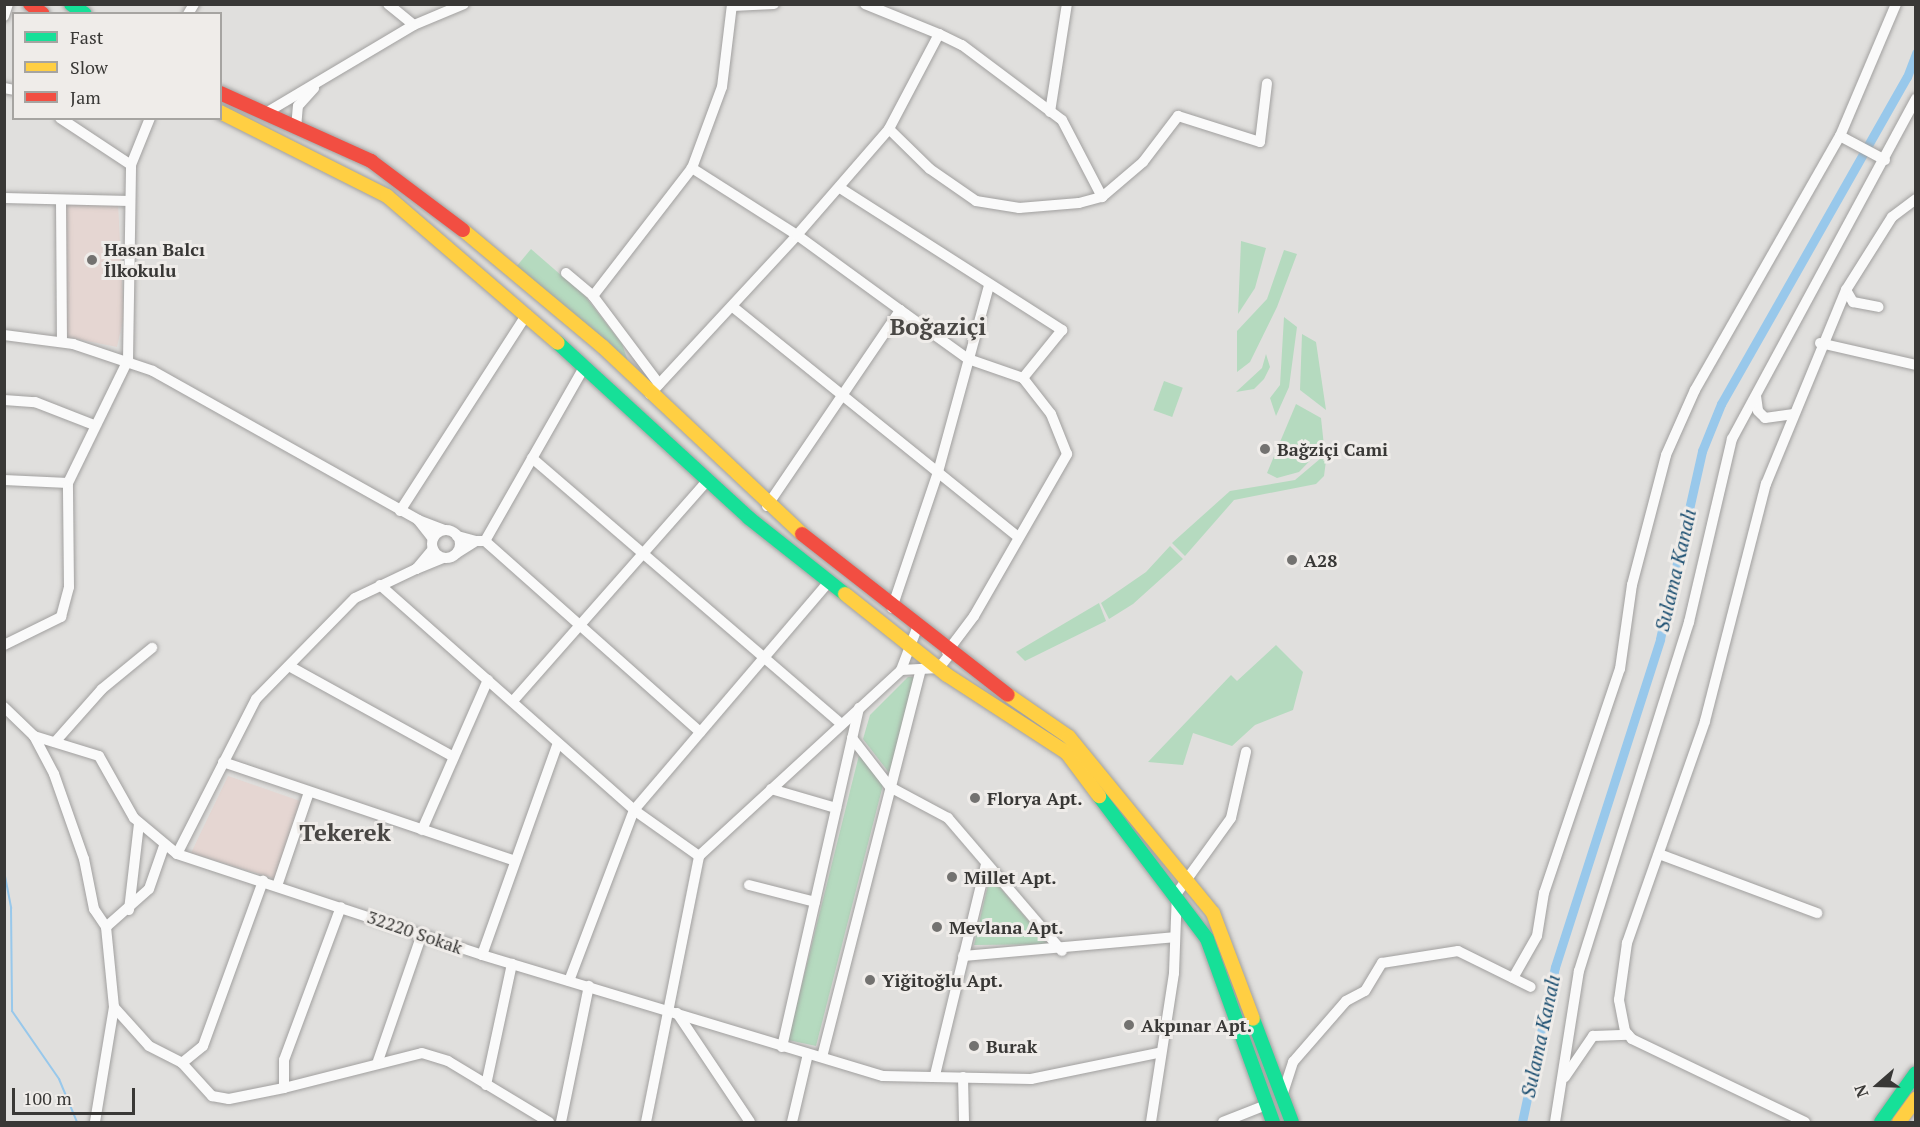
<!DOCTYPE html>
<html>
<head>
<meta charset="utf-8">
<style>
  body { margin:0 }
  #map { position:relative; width:1920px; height:1127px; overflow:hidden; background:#e0dfdd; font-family:"PT Serif",serif }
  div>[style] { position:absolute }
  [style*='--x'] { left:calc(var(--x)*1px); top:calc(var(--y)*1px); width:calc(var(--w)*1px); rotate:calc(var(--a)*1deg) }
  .education>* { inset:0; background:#e5d6d2 }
  .green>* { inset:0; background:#b5dabf; transform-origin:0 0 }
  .stream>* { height:2px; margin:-1px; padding:0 1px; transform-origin:1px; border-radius:1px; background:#98c8eb }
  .canal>* { height:9px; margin:-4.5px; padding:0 4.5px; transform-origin:4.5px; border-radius:4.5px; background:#98c8eb }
  .roads { filter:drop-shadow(0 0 2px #a1a09f) drop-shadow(0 0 2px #a1a09f) }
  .street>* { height:10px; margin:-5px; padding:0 5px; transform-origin:5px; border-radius:5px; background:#fafafa }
  .street>.ring { margin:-5px; padding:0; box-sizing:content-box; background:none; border:10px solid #fafafa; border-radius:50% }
  .fast>* { height:14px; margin:-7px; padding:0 7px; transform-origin:7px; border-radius:7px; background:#16e098 }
  .slow>* { height:14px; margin:-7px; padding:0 7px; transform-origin:7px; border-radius:7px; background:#ffcf43 }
  .jam>* { height:14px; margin:-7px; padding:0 7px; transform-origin:7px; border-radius:7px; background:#f24e42 }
  .dots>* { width:16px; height:16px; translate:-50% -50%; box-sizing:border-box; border:3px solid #efece9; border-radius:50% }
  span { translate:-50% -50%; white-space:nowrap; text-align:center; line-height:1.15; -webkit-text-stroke:6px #efece9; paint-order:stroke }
  .poi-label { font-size:18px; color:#393836; font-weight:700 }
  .left { translate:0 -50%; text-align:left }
  .street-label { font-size:18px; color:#393836 }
  .water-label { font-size:20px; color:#1c4f71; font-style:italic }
  .district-label { font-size:24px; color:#494744; font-weight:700 }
  .frame { position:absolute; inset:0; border:6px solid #393836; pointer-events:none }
  .legend { position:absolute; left:12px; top:12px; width:210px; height:108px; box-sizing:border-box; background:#efece9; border:2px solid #a6a4a1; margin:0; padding:8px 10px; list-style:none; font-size:18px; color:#393836 }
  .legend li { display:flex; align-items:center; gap:12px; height:30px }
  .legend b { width:30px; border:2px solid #a6a4a1 }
  .north { position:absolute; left:1848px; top:1055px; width:60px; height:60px; -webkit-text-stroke:4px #efece9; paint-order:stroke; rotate:250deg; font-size:16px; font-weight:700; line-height:24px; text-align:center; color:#393836 }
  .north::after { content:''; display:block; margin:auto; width:21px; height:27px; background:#393836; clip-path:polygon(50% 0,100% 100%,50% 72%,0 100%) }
  .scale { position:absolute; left:12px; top:1088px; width:123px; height:27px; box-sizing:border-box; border:3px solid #393836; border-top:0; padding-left:8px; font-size:18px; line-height:21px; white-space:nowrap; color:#393836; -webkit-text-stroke:4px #efece9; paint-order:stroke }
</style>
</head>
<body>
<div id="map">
  <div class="education">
    <i style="clip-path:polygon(64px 204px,118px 204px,124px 316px,117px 347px,62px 336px)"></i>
    <i style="clip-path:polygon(228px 776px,300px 801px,276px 879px,191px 853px)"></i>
  </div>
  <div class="green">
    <i style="clip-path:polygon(1241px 241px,1266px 248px,1255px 288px,1238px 314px)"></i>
    <i style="clip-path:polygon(531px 249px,585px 296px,622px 344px,629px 364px,516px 267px)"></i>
    <i style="clip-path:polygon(1284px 250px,1297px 254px,1277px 307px,1250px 362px,1237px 372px,1237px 331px,1267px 299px)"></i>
    <i style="clip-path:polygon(1284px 317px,1297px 327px,1289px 387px,1276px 416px,1270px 398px,1280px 385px)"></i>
    <i style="clip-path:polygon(1302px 334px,1316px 342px,1326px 410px,1300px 390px)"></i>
    <i style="clip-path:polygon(1266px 354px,1270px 367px,1264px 379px,1254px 389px,1236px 392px,1262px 368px)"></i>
    <i style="left:1164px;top:381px;width:20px;height:31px;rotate:20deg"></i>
    <i style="clip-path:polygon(1296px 404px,1321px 418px,1324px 446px,1299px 472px,1277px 478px,1267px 473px)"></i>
    <i style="clip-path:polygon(1327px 453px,1324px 476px,1316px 484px,1234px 500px,1185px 556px,1172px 543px,1230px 491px,1295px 480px)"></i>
    <i style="clip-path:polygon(1170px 546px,1183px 559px,1133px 604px,1109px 619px,1101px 603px,1146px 572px)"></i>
    <i style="clip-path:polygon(1099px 603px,1106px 621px,1025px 661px,1016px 652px)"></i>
    <i style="clip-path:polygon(1276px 645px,1303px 672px,1293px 710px,1255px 725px,1232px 746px,1193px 733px,1183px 765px,1148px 762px,1231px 675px,1237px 681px)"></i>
    <i style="clip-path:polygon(908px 677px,915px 677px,890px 774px,863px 739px,870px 715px)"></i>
    <i style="clip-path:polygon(859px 755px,883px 785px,816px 1046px,788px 1040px)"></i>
    <i style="clip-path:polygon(990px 876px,1048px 944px,974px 945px)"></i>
  </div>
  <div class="stream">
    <i style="--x:4;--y:871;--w:38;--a:79"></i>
    <i style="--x:11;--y:908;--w:103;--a:89.4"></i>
    <i style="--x:12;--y:1011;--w:83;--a:55.3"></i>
    <i style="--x:59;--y:1079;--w:47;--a:67.3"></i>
  </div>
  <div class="canal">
    <i style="--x:1522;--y:1122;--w:158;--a:-78"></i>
    <i style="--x:1555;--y:967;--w:344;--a:-72.2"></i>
    <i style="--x:1660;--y:639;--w:193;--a:-77.4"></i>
    <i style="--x:1702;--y:451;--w:51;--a:-68"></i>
    <i style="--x:1721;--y:404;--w:376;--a:-60.4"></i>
    <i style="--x:1907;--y:77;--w:26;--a:-69"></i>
  </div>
  <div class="roads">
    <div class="street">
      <i style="--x:388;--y:4;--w:33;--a:39"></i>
      <i style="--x:865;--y:4;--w:80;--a:22.1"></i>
      <i style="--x:939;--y:34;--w:107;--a:117.8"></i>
      <i style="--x:732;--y:6;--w:42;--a:-2.7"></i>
      <i style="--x:188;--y:14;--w:12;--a:-59"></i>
      <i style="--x:4;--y:16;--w:13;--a:-72"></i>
      <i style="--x:939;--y:34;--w:25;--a:26"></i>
      <i style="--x:962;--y:45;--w:125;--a:36.9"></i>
      <i style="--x:1062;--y:120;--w:87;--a:62.5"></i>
      <i style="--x:4;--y:88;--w:10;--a:11"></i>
      <i style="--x:1050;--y:112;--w:109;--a:-81.1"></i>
      <i style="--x:264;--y:114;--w:174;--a:-30.7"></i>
      <i style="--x:414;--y:25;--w:54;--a:-22.8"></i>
      <i style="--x:60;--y:118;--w:85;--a:33.5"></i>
      <i style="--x:296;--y:128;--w:22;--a:-85"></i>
      <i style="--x:298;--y:106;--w:24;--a:-48"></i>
      <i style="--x:1840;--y:136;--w:51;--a:28.1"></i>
      <i style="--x:840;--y:188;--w:264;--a:32.6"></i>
      <i style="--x:1062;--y:330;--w:62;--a:129.1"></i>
      <i style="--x:1023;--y:378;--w:58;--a:-160.9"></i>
      <i style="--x:968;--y:359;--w:84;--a:-144.2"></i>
      <i style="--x:4;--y:198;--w:126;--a:1.4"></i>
      <i style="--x:61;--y:200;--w:142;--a:89.6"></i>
      <i style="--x:566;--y:273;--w:35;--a:40"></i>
      <i style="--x:593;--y:296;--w:110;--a:53.1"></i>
      <i style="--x:1846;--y:290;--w:14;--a:60"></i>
      <i style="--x:1853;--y:302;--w:26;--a:11"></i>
      <i style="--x:593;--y:296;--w:162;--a:-52.3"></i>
      <i style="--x:692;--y:168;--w:86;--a:-69.7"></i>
      <i style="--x:722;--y:87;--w:84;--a:-83.1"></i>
      <i style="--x:733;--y:307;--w:363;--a:38.9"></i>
      <i style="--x:4;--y:335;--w:70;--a:7.4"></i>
      <i style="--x:73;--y:344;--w:84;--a:18.6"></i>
      <i style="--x:153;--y:371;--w:304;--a:29.3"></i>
      <i style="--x:1820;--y:343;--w:98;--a:12.9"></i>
      <i style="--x:650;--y:394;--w:217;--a:-47.2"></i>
      <i style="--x:797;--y:235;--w:125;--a:-147.5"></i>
      <i style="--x:1756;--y:396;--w:15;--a:82"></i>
      <i style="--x:1758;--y:411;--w:10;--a:45"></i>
      <i style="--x:1765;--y:418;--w:29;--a:-8"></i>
      <i style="--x:4;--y:400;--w:31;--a:4"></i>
      <i style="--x:35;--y:402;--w:63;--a:21.3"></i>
      <i style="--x:532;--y:458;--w:408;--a:40.7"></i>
      <i style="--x:4;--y:480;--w:64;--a:2.7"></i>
      <i style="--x:767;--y:506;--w:237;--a:-55.8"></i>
      <i style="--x:900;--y:310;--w:127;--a:-143.9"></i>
      <i style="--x:797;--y:235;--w:140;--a:-49"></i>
      <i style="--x:889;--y:129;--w:57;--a:44.3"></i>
      <i style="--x:930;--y:169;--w:56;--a:34.8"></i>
      <i style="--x:976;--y:201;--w:44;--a:9.2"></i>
      <i style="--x:1019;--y:208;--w:60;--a:-4.8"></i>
      <i style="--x:1079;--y:203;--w:24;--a:-15"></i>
      <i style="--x:1102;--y:197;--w:54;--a:-40.5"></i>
      <i style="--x:1143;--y:162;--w:58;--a:-52.7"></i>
      <i style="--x:1178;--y:116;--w:86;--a:17.6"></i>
      <i style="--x:1260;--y:142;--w:59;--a:-83.2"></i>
      <i style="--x:400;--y:511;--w:234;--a:-57.2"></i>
      <i class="ring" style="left:432px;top:530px;width:18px;height:18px"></i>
      <i style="--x:433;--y:539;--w:24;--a:-128"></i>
      <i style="--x:418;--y:520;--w:28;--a:21"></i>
      <i style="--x:476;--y:541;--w:9;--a:0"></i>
      <i style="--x:485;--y:541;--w:202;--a:-60.3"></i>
      <i style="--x:485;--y:541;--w:288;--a:41.6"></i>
      <i style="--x:433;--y:549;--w:26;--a:130"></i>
      <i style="--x:416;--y:569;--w:29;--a:-22"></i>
      <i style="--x:457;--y:553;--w:22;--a:-32"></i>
      <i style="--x:476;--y:541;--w:20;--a:-165"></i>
      <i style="--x:380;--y:585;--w:339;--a:41.5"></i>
      <i style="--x:634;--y:810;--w:80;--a:35.3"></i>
      <i style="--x:892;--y:608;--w:144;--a:-71.3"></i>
      <i style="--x:938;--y:472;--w:194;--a:-74.7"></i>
      <i style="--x:4;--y:645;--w:64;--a:-26.2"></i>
      <i style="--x:61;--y:617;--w:31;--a:-75"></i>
      <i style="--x:69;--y:587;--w:104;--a:-90.6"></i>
      <i style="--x:68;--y:483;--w:137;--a:-64"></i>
      <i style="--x:128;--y:360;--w:195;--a:-89.1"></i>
      <i style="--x:131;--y:165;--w:51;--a:-68"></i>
      <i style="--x:947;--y:652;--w:45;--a:-53.1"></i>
      <i style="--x:974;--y:616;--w:187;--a:-60.1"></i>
      <i style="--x:1067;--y:454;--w:43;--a:-111.8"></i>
      <i style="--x:1051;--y:414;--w:46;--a:-127.9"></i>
      <i style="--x:289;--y:666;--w:188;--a:28.9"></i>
      <i style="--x:901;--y:670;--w:45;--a:-69.1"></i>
      <i style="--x:513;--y:701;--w:296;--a:-48.6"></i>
      <i style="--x:4;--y:707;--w:42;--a:44"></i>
      <i style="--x:34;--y:736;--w:43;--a:62.2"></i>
      <i style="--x:54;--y:774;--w:90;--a:70.6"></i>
      <i style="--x:84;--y:859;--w:51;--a:78.7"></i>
      <i style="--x:94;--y:909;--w:22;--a:56"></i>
      <i style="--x:106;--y:927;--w:80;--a:84.3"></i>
      <i style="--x:114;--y:1007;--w:117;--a:99.4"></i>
      <i style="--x:34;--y:736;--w:68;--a:17.1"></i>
      <i style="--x:99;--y:756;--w:71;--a:60.6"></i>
      <i style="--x:134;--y:818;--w:56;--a:39.9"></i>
      <i style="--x:177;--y:854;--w:321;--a:18.3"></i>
      <i style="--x:482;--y:955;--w:419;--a:16.8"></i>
      <i style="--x:883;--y:1076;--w:148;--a:1.2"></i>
      <i style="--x:1031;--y:1079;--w:130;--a:-11.6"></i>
      <i style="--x:852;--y:738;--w:62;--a:52.2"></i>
      <i style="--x:890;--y:787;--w:66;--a:28.1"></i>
      <i style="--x:948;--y:818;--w:175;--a:49.4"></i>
      <i style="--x:55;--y:742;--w:71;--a:-48.4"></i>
      <i style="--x:102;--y:689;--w:65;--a:-39.4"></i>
      <i style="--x:223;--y:762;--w:308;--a:18.7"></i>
      <i style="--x:771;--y:789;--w:68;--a:16.3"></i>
      <i style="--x:422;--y:830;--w:164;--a:-66.3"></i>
      <i style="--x:177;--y:854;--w:174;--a:-63"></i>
      <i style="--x:256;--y:699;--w:141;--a:-45.6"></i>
      <i style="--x:355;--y:598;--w:68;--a:-25.4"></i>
      <i style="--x:1659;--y:854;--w:169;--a:20.5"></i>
      <i style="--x:749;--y:885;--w:68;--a:14.4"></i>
      <i style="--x:277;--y:886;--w:99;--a:-71.2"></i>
      <i style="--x:129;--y:910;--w:87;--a:-83.4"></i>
      <i style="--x:106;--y:927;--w:57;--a:-41.5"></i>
      <i style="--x:149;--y:889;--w:46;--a:-70.8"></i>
      <i style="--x:482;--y:955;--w:225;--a:-70.3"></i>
      <i style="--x:963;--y:956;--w:212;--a:-5.1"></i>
      <i style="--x:1513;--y:978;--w:48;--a:-60.3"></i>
      <i style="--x:1537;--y:936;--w:44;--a:-80.8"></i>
      <i style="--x:1544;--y:893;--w:237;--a:-71.3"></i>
      <i style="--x:1620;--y:669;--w:85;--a:-81.9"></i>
      <i style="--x:1632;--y:585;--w:134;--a:-75.3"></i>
      <i style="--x:1666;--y:455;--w:71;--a:-66"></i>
      <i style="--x:1695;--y:390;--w:292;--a:-60.3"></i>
      <i style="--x:1840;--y:136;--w:143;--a:-67"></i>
      <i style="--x:569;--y:981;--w:183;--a:-69.2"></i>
      <i style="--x:634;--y:810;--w:300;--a:-49.5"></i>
      <i style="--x:114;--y:1007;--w:52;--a:48.1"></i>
      <i style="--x:149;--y:1046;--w:37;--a:27"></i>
      <i style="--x:182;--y:1063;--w:45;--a:47.7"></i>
      <i style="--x:212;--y:1096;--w:17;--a:10"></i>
      <i style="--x:229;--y:1099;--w:56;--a:-11.3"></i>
      <i style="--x:284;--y:1088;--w:142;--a:-14.2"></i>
      <i style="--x:422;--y:1053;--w:27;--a:17"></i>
      <i style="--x:448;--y:1061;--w:118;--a:31.1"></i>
      <i style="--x:677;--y:1013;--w:131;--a:56.2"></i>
      <i style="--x:782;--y:1047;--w:348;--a:-77.2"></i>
      <i style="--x:822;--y:1057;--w:400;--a:-75.7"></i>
      <i style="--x:378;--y:1061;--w:134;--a:-70.9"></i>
      <i style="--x:182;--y:1063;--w:27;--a:-39"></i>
      <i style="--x:203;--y:1046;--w:176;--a:-70"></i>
      <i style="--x:935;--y:1075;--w:217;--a:-76.4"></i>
      <i style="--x:963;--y:1077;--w:45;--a:88.7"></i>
      <i style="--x:1565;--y:1077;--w:50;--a:-55.7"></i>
      <i style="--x:1593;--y:1036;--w:35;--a:-2"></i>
      <i style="--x:486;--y:1085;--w:124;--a:-77.9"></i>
      <i style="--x:284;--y:1088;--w:28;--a:-90"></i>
      <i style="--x:284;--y:1060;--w:163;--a:-69.6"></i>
      <i style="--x:1282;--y:1096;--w:36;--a:-72"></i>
      <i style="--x:1293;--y:1062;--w:81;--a:-49"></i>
      <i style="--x:1346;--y:1001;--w:21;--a:-28"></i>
      <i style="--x:1365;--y:991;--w:33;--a:-59"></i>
      <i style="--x:1382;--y:963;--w:77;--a:-9"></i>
      <i style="--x:1458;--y:951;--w:81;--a:26.3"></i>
      <i style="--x:561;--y:1122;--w:139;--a:-78.4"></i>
      <i style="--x:646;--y:1122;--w:271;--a:-78.7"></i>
      <i style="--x:699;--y:856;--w:275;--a:-42.6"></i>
      <i style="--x:901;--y:670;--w:38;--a:-3"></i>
      <i style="--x:939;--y:668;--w:18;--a:-52"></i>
      <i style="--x:792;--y:1122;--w:70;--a:-76.8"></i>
      <i style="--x:1151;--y:1122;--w:151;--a:-81.2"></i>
      <i style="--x:1174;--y:973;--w:80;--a:-87.9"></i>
      <i style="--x:1177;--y:893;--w:92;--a:-54.2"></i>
      <i style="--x:1231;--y:818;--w:68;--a:-77.2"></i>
      <i style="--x:1223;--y:1122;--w:46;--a:-21.6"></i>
      <i style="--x:1555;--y:1122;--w:153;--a:-81"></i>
      <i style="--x:1579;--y:971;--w:366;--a:-72.5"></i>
      <i style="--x:1689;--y:622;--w:188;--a:-76.8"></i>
      <i style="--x:1732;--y:439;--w:387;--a:-61.6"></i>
      <i style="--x:1805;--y:1122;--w:192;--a:-154.4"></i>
      <i style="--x:1632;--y:1039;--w:11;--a:-131"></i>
      <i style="--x:1625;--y:1031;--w:32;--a:-101"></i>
      <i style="--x:1619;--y:1000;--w:58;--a:-82"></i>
      <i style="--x:1627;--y:943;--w:235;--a:-70.6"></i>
      <i style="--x:1705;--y:721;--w:245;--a:-75.6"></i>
      <i style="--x:1766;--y:484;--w:210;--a:-67.6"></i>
      <i style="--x:1846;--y:290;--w:86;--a:-57.8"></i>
      <i style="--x:1892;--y:217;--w:30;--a:-37"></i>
    </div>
    <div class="fast">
      <i style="--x:71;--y:4;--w:17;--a:36"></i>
      <i style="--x:558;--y:343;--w:259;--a:42.5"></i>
      <i style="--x:749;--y:518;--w:122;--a:38.4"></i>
      <i style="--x:1099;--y:796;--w:179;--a:52.9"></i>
      <i style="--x:1207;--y:939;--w:195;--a:70.2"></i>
      <i style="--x:1253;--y:1019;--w:110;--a:69.3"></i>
      <i style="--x:1881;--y:1122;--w:60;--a:-54.5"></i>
    </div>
    <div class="slow">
      <i style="--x:220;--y:112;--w:187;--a:26.7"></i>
      <i style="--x:387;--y:196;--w:225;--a:40.7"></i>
      <i style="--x:463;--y:230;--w:182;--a:39.9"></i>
      <i style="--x:603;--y:347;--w:273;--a:43.2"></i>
      <i style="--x:845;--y:594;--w:130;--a:38.5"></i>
      <i style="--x:947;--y:675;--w:143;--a:33"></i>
      <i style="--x:1067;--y:753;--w:54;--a:53.3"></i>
      <i style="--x:1008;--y:695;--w:74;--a:34.5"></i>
      <i style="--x:1069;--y:737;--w:227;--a:50.7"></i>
      <i style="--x:1213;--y:913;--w:113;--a:69.3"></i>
      <i style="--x:1899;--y:1122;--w:29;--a:-54"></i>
    </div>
    <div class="jam">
      <i style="--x:30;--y:4;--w:16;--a:38"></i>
      <i style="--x:220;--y:93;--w:166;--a:24.2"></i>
      <i style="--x:371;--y:161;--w:115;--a:36.9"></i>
      <i style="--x:802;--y:534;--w:261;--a:38"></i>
    </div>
  </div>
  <div class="dots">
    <i style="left:92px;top:260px;background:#737270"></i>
    <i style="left:1265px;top:449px;background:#737270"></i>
    <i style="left:1292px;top:560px;background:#737270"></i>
    <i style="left:975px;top:798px;background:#737270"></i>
    <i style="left:952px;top:877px;background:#737270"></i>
    <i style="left:937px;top:927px;background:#737270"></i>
    <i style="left:870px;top:980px;background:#737270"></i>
    <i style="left:1129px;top:1025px;background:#737270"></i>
    <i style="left:974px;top:1046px;background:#737270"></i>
  </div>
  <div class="poi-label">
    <span class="left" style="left:104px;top:260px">Hasan Balcı<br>İlkokulu</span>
    <span class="left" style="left:1277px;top:449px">Bağziçi Cami</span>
    <span class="left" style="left:1304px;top:560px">A28</span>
    <span class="left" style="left:987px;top:798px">Florya Apt.</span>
    <span class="left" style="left:964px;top:877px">Millet Apt.</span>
    <span class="left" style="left:949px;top:927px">Mevlana Apt.</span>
    <span class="left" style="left:882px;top:980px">Yiğitoğlu Apt.</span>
    <span class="left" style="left:1141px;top:1025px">Akpınar Apt.</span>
    <span class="left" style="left:986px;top:1046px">Burak</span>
  </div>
  <div class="street-label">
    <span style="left:415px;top:932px;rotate:19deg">32220 Sokak</span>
  </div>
  <div class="water-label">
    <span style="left:1675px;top:570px;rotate:-77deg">Sulama Kanalı</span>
    <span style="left:1540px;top:1036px;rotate:-78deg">Sulama Kanalı</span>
  </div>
  <div class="district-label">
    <span style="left:938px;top:327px">Boğaziçi</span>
    <span style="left:345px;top:833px">Tekerek</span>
  </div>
  <div class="frame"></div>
  <ul class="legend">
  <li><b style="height:8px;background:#16e098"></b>Fast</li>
  <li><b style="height:8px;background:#ffcf43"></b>Slow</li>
  <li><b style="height:8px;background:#f24e42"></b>Jam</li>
  </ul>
  <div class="north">N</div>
  <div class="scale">100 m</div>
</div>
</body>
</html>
